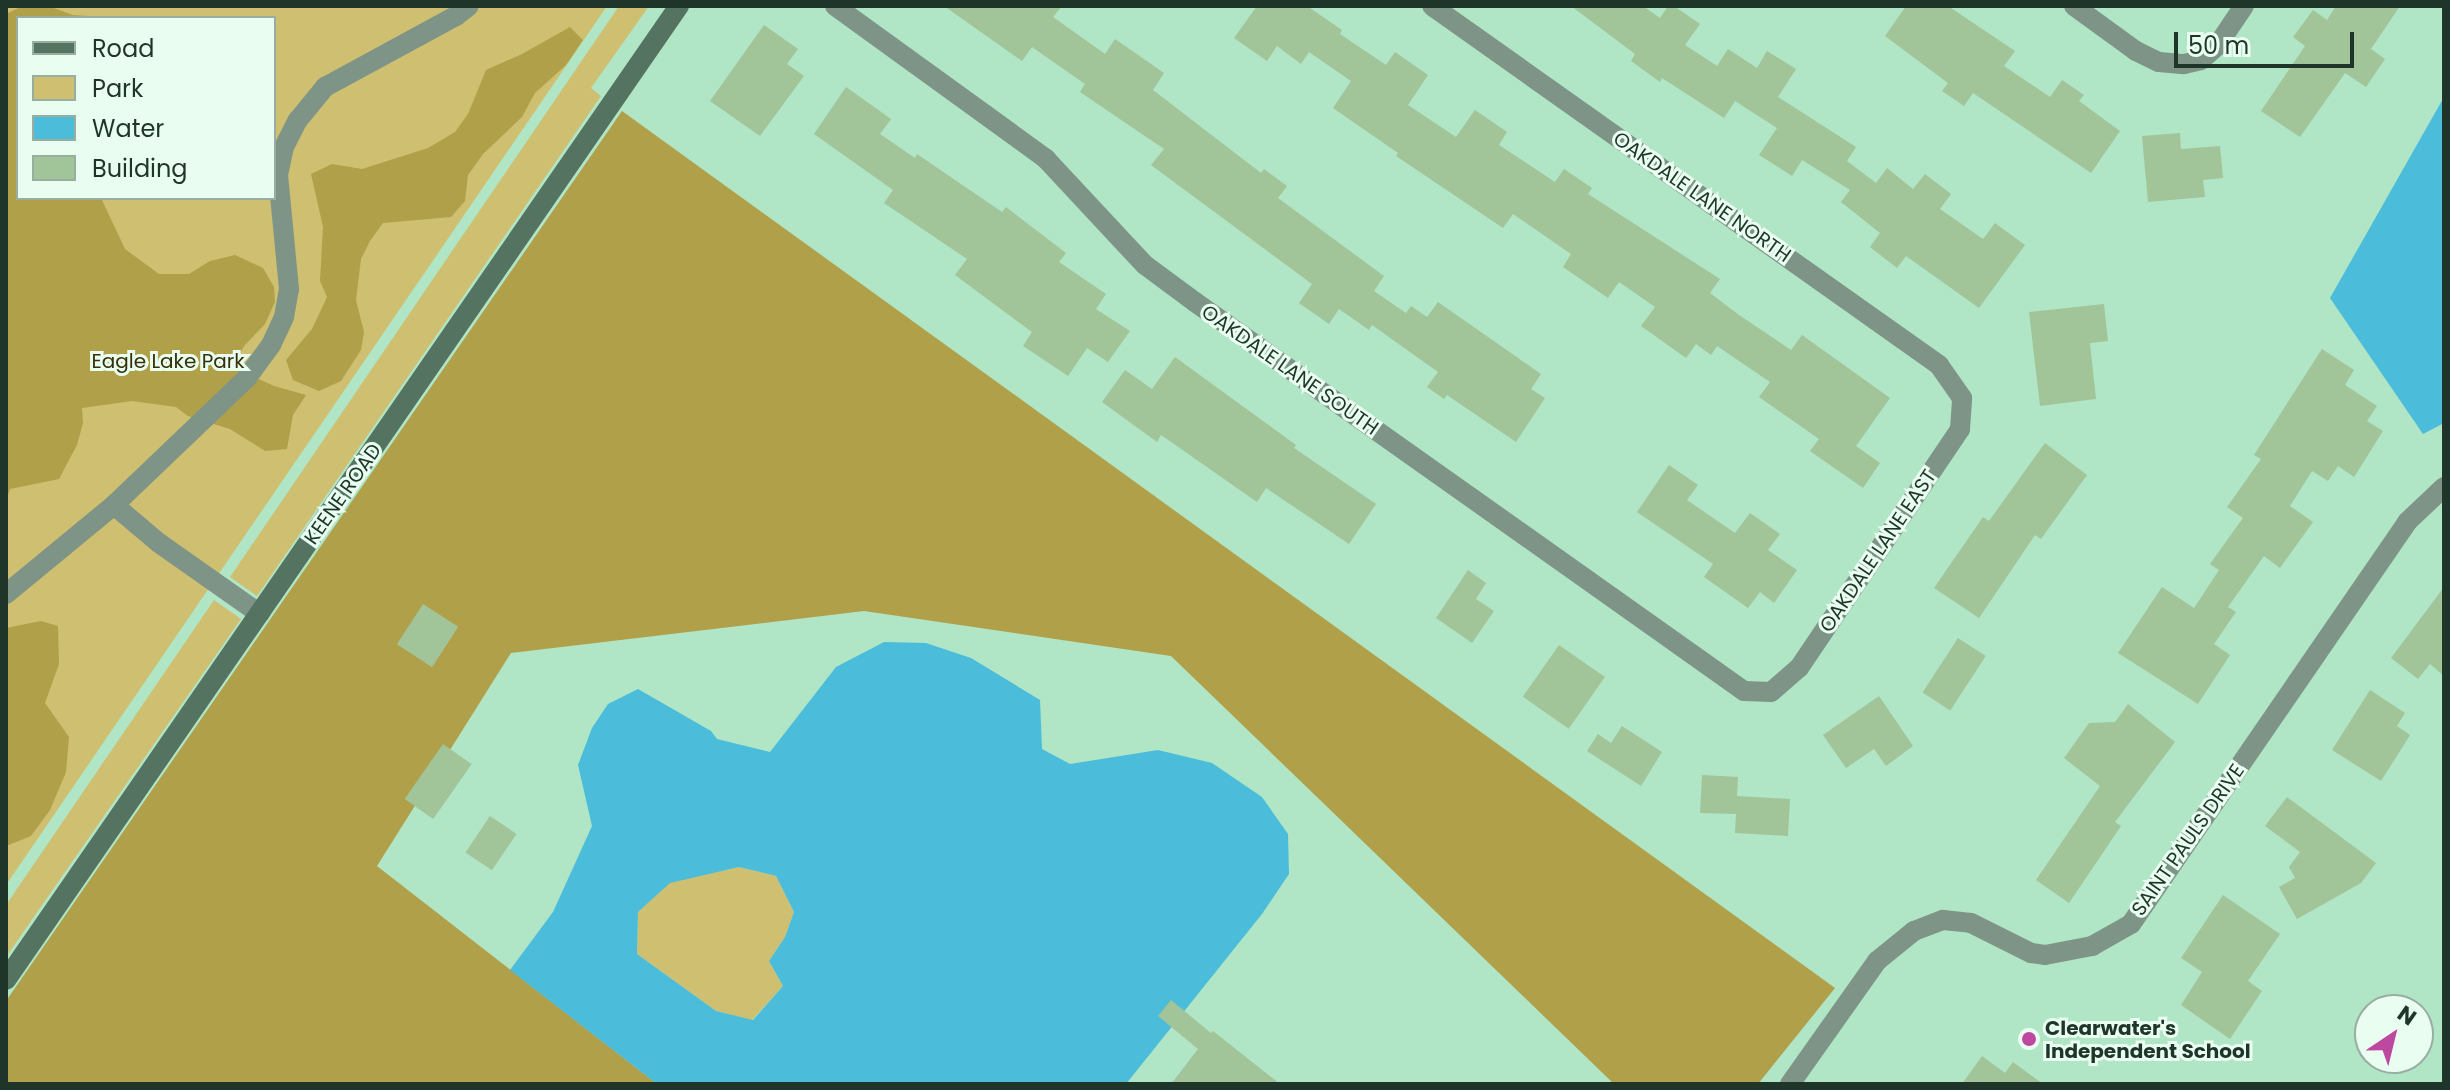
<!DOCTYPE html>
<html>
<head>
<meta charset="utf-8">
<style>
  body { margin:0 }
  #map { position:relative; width:2450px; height:1090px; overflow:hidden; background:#b0e5c6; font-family:Poppins,sans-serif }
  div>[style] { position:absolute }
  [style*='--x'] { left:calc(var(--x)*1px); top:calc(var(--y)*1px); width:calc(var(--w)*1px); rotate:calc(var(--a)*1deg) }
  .green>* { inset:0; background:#cebf71 }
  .forest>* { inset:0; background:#b0a049 }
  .water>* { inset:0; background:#4bbcda }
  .building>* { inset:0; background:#a2c499; transform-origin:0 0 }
  .street>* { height:20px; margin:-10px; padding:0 10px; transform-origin:10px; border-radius:10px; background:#7e9487 }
  .secondary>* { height:20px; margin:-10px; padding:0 10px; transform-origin:10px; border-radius:10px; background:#547461 }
  .dots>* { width:22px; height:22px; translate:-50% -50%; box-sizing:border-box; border:4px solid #e9fef1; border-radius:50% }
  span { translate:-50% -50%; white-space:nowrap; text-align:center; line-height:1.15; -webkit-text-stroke:6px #e9fef1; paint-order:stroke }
  .street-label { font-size:20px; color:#1f3529 }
  .park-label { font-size:20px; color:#362f08 }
  .poi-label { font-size:20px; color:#1f3529; font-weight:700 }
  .left { translate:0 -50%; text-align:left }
  .frame { position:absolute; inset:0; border:8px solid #1f3529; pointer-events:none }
  .legend { position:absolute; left:16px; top:16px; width:260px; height:184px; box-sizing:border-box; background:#e9fef1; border:2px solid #98aea1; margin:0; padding:10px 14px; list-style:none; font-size:24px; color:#1f3529 }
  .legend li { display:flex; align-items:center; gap:16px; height:40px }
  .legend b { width:40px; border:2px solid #98aea1 }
  .north { position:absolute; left:2354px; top:994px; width:80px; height:80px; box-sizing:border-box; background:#e9fef1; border:2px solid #98aea1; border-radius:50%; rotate:35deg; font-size:22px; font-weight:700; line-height:32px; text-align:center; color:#1f3529 }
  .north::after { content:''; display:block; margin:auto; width:28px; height:36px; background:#bd489f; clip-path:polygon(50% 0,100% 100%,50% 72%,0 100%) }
  .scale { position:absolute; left:2174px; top:32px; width:180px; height:36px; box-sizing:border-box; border:4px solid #1f3529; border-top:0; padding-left:10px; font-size:24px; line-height:28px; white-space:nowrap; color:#1f3529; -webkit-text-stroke:6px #e9fef1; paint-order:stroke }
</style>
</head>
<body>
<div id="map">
  <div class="green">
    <i style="clip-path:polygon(evenodd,6px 6px,607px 6px,6px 885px,6px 6px,18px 18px,274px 18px,274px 198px,18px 198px,18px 18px)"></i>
    <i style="clip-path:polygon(619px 6px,649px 6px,591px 88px,601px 96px,257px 596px,230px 577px)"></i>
    <i style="clip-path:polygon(214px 600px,241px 619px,6px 957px,6px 905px)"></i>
    <i style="clip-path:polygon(739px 867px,776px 876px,794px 912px,785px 937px,769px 961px,783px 986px,752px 1020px,716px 1011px,637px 954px,638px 912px,670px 882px)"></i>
  </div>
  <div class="forest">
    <i style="clip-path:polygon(23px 6px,48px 6px,73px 15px,122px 18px,18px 18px,18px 198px,101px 198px,125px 249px,159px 274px,189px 274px,210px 261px,235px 255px,263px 268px,274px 287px,275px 302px,265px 324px,244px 346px,233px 367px,274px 386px,306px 395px,293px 415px,287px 449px,265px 451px,230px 429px,188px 416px,176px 407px,132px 401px,82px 408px,83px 423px,77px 445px,59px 479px,10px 489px,6px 501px,6px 14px)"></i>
    <i style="clip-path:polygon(570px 27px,583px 40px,566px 65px,535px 93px,522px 117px,483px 154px,468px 175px,465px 201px,451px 217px,383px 223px,370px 241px,361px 259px,356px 300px,364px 332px,361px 350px,341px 381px,319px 391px,293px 380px,286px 360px,312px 329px,327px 297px,320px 281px,323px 227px,311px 174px,332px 164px,362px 169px,428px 148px,455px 132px,468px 114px,486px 70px,522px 54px)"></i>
    <i style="clip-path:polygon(622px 111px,1835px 988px,1758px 1084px,1614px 1084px,1171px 656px,864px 611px,511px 653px,377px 866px,657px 1084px,6px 1084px,6px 1001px)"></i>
    <i style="clip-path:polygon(41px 621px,58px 626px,59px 664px,45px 703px,69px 737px,66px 772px,50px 810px,31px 836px,6px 846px,6px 628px)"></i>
  </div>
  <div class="water">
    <i style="clip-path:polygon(2444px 97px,2444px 423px,2423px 434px,2330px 298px)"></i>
    <i style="clip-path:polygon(evenodd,884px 642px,926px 643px,971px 658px,1040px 700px,1042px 749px,1070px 764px,1158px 750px,1212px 763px,1262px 797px,1288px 834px,1289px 874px,1262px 914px,1126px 1084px,657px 1084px,510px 970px,553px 912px,592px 826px,578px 765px,592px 728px,608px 704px,638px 689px,711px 731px,717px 739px,770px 752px,836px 667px,884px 642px,739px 867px,776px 876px,794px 912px,785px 937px,769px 961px,783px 986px,753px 1020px,716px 1011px,637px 954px,638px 912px,670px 883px,739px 867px)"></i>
  </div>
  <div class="building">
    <i style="clip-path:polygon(944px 6px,1062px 6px,1053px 17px,1105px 54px,1115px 39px,1164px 73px,1153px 90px,1261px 173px,1264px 169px,1287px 186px,1278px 198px,1384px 276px,1374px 291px,1406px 313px,1411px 306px,1427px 317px,1438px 302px,1541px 374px,1531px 389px,1545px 398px,1516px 442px,1447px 395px,1444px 399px,1427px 387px,1438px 372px,1372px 325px,1369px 330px,1339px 309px,1329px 324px,1299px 303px,1312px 284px,1151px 165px,1164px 149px,1080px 92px,1085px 84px,1032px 47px,1022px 61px)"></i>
    <i style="clip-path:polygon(1257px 6px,1307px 6px,1342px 30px,1340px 34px,1386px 65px,1395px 52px,1428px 75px,1408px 105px,1456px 137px,1475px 110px,1507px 132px,1499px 145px,1555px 182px,1564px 169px,1592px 188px,1588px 194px,1720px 279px,1710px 293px,1739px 315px,1791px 350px,1802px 335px,1890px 398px,1856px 446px,1880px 463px,1863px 488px,1810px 451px,1819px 439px,1759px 397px,1770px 382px,1717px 346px,1711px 355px,1696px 344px,1686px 358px,1641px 326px,1655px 307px,1619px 282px,1608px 298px,1563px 267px,1571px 254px,1513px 214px,1503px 228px,1396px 156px,1398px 153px,1333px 108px,1351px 81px,1309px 52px,1301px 64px,1277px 46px,1267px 61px,1234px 38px)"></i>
    <i style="clip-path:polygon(1571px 6px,1643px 6px,1660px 18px,1668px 6px,1674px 6px,1700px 24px,1685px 45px,1717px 66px,1728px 49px,1757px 68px,1767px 51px,1796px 69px,1778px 97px,1856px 147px,1847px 161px,1876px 183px,1887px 168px,1913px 189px,1925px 174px,1951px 194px,1940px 209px,1983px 239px,1995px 223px,2025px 245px,1979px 308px,1906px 256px,1897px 268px,1870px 247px,1880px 233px,1841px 202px,1850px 190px,1802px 160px,1792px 176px,1759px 155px,1777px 128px,1735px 101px,1724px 118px,1662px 78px,1660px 82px,1631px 61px,1635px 54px)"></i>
    <i style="clip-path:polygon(1906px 6px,1948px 6px,2015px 51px,2004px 66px,2050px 97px,2062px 80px,2084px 95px,2079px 101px,2120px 131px,2091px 173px,1973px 93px,1964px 106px,1942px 91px,1948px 83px,1885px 36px)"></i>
    <i style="clip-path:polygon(2336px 6px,2400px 6px,2371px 49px,2385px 59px,2366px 87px,2345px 73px,2300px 137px,2261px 111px,2305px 46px,2293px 37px,2313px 10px,2327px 20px)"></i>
    <i style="clip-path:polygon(764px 25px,798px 49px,787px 64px,804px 76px,760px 136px,710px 101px)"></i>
    <i style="clip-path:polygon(846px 87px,891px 119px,880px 134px,915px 158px,917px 154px,1002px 212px,1006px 207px,1066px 253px,1059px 262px,1106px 294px,1096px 309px,1130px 331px,1108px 362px,1087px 348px,1068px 376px,1023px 346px,1032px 332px,955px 275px,967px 259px,884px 203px,893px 190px,814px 134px)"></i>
    <i style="clip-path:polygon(2180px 133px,2181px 149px,2220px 146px,2223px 178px,2203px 180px,2205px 197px,2148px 202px,2142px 136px)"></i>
    <i style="clip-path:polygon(2104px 304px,2108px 341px,2090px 343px,2096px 399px,2040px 406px,2029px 312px)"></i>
    <i style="clip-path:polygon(2322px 349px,2354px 370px,2345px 385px,2377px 406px,2367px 421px,2383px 431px,2354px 477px,2338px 466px,2328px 481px,2312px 471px,2290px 506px,2313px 522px,2280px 568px,2264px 556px,2228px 607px,2236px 612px,2214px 644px,2230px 655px,2198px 704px,2118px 653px,2162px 587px,2194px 608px,2219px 570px,2210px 564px,2243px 518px,2227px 507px,2261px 459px,2254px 455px)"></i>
    <i style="clip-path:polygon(1175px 357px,1296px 445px,1294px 448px,1376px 504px,1349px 544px,1266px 488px,1257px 502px,1161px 435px,1157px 442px,1102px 402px,1125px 370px,1152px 389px)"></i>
    <i style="clip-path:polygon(2045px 443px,2087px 475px,2041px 539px,2035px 535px,1979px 618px,1934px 588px,1983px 517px,1989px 521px)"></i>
    <i style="clip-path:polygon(1669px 465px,1698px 485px,1687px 500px,1735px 533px,1750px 513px,1780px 534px,1768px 550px,1797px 570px,1774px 603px,1760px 592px,1748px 608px,1704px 577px,1713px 564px,1637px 512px)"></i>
    <i style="clip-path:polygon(1468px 570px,1486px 583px,1476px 599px,1494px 611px,1472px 643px,1436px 618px)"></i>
    <i style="clip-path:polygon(2444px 587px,2444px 676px,2430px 664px,2418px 679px,2391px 658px)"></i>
    <i style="left:423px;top:604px;width:42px;height:48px;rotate:33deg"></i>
    <i style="left:1958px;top:638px;width:33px;height:65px;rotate:33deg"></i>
    <i style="left:1559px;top:645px;width:56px;height:63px;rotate:35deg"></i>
    <i style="clip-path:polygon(2370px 690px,2405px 713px,2397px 726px,2410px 735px,2381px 781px,2332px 750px)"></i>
    <i style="clip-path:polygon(1879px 696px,1913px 746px,1886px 766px,1874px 749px,1846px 768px,1823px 735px)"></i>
    <i style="clip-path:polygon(2128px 704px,2175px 742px,2115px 822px,2121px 826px,2069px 903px,2036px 880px,2100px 786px,2064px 758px,2089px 723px,2115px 722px)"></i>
    <i style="clip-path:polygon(1622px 726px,1662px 752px,1641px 786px,1587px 751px,1598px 734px,1611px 743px)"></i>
    <i style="left:443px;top:744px;width:35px;height:67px;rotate:35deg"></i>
    <i style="clip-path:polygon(1702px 775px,1738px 777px,1737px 796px,1790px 799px,1788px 836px,1735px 833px,1736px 814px,1700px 813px)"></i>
    <i style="clip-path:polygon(2287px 797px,2376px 863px,2361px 883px,2297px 919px,2279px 887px,2295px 878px,2289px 867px,2300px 852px,2265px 826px)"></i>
    <i style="left:490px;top:816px;width:32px;height:44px;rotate:34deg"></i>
    <i style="clip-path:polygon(2223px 895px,2280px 934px,2248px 981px,2262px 991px,2230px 1039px,2181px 1005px,2202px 972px,2181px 958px)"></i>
    <i style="clip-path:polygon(1171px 1000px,1211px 1033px,1213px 1031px,1280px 1084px,1171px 1084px,1198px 1049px,1158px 1016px)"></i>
    <i style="clip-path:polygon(1982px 1056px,2005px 1073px,2013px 1062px,2043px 1084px,1962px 1084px)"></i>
  </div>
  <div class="street">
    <i style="--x:835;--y:6;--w:261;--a:35.9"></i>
    <i style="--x:1046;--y:159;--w:145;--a:47"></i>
    <i style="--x:1145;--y:265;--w:62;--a:36.5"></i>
    <i style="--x:1195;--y:302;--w:673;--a:35.32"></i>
    <i style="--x:1744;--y:691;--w:27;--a:2"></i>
    <i style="--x:1771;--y:692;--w:37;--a:-41"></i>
    <i style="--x:1799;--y:668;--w:288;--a:-56"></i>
    <i style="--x:1960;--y:429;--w:31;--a:-86"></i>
    <i style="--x:1962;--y:398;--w:40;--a:-124.9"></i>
    <i style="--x:1939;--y:365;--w:621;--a:-144.7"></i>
    <i style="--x:2074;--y:6;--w:77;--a:36"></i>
    <i style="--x:2136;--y:51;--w:25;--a:26"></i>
    <i style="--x:2159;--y:62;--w:25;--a:5"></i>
    <i style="--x:2184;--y:64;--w:17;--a:-13"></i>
    <i style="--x:2201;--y:60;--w:21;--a:-41"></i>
    <i style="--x:2217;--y:46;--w:48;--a:-56"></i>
    <i style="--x:114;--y:505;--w:59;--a:40.2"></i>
    <i style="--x:159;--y:543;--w:123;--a:35.1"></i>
    <i style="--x:6;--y:594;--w:140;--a:-39.5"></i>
    <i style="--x:114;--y:505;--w:182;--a:-43.7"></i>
    <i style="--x:246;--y:379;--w:42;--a:-53.7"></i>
    <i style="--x:271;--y:345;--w:31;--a:-65"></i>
    <i style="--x:284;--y:317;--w:28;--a:-80"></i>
    <i style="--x:289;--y:289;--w:115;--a:-95.5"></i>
    <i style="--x:278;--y:175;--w:29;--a:-78"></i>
    <i style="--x:284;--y:147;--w:30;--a:-63"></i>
    <i style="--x:298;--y:120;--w:43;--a:-50.7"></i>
    <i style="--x:325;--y:87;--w:149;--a:-28.5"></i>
    <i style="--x:456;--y:16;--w:16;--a:-38"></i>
    <i style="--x:1790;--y:1084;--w:151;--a:-54.7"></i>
    <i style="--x:1877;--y:961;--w:48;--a:-39"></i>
    <i style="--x:1914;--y:931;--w:31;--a:-21"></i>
    <i style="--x:1943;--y:920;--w:28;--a:6"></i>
    <i style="--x:1971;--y:923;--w:67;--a:26.6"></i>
    <i style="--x:2031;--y:953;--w:14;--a:8"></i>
    <i style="--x:2045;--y:955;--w:48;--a:-10.8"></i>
    <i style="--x:2092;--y:946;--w:45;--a:-29.4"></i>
    <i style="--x:2131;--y:924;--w:488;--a:-55.5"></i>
    <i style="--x:2407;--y:522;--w:51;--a:-43.4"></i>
  </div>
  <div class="secondary">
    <i style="--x:6;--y:980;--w:1184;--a:-55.36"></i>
  </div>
  <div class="dots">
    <i style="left:2029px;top:1039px;background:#bd489f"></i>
  </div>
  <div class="street-label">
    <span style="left:1702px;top:197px;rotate:35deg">OAKDALE LANE NORTH</span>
    <span style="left:1290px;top:370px;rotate:35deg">OAKDALE LANE SOUTH</span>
    <span style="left:343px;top:494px;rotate:-55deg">KEENE ROAD</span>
    <span style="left:1878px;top:551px;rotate:-56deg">OAKDALE LANE EAST</span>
    <span style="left:2188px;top:840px;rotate:-55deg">SAINT PAULS DRIVE</span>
  </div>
  <div class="park-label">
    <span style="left:168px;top:361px">Eagle Lake Park</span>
  </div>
  <div class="poi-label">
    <span class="left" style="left:2045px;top:1040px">Clearwater's<br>Independent School</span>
  </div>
  <div class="frame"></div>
  <ul class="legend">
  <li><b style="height:10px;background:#547461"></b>Road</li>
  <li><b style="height:22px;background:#cebf71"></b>Park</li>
  <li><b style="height:22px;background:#4bbcda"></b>Water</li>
  <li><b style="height:22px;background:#a2c499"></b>Building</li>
  </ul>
  <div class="north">N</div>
  <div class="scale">50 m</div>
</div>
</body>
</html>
